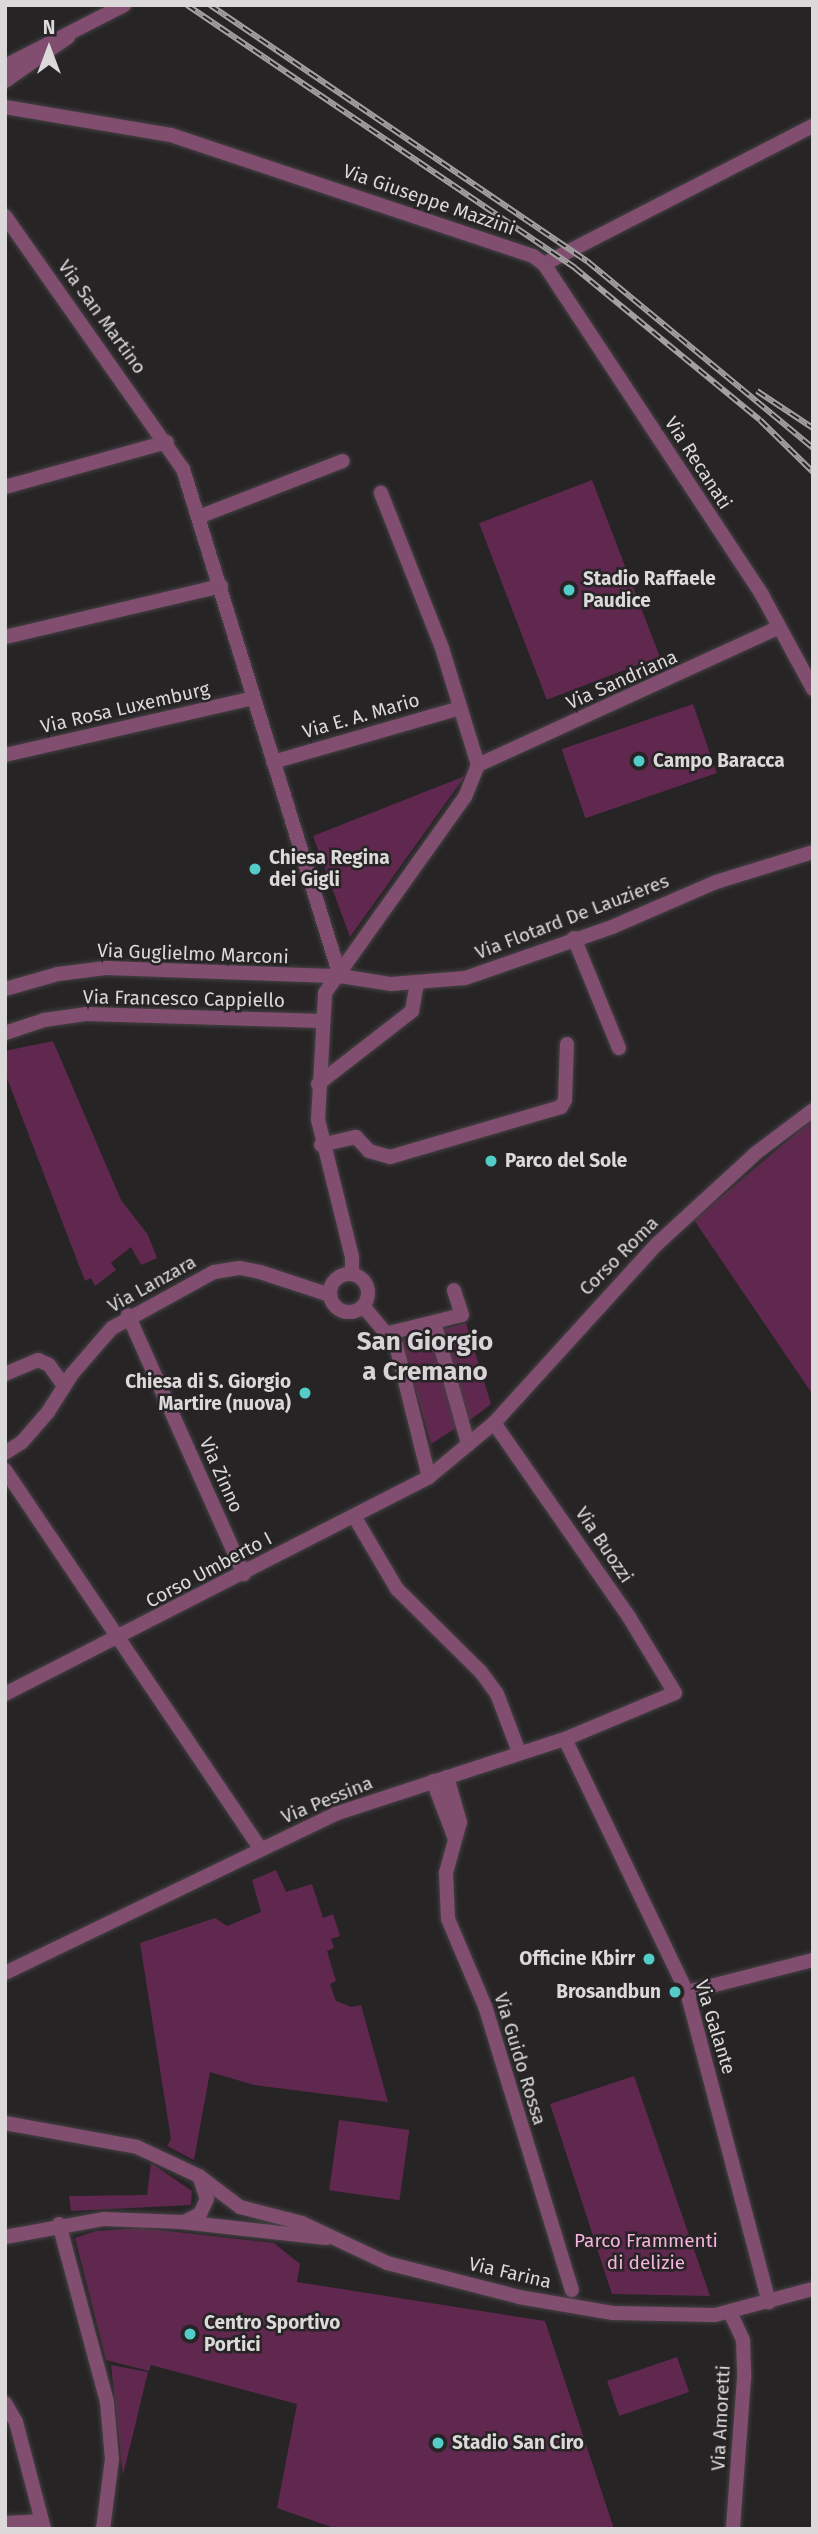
<!DOCTYPE html>
<html>
<head>
<meta charset="utf-8">
<style>
  body { margin:0 }
  #map { position:relative; width:818px; height:2534px; overflow:hidden; background:#272426; font-family:"Fira Sans",sans-serif }
  div>[style] { position:absolute }
  [style*='--x'] { left:calc(var(--x)*1px); top:calc(var(--y)*1px); width:calc(var(--w)*1px); rotate:calc(var(--a)*1deg) }
  .green>* { inset:0; background:#60284e; transform-origin:0 0 }
  .roads { filter:drop-shadow(0 0 2px #444143) drop-shadow(0 0 2px #444143) }
  .street>* { height:14px; margin:-7px; padding:0 7px; transform-origin:7px; border-radius:7px; background:#824e6f }
  .street>.ring { margin:-7px; padding:0; box-sizing:content-box; background:none; border:14px solid #824e6f; border-radius:50% }
  .rail>* { height:6px; margin-top:-3px; transform-origin:0; background:repeating-linear-gradient(90deg,#272426 0 10px,#a2a0a1 0 20px); box-sizing:border-box; border-block:2px solid #a2a0a1 }
  .dots>* { width:19px; height:19px; translate:-50% -50%; box-sizing:border-box; border:4px solid #272426; border-radius:50% }
  span { translate:-50% -50%; white-space:nowrap; text-align:center; line-height:1.15; -webkit-text-stroke:5px #272426; paint-order:stroke }
  .street-label { font-size:19px; color:#dbd9da }
  .poi-label { font-size:19px; color:#dbd9da; font-weight:700 }
  .left { translate:0 -50%; text-align:left }
  .right { translate:-100% -50%; text-align:right }
  .park-label { font-size:19px; color:#f6b3dd }
  .district-label { font-size:26px; color:#d8d3d6; font-weight:700 }
  .frame { position:absolute; inset:0; border:7px solid #dbd9da; pointer-events:none }
  .north { position:absolute; left:14px; top:14px; width:70px; height:70px; -webkit-text-stroke:5px #272426; paint-order:stroke; rotate:0deg; font-size:19px; font-weight:700; line-height:28px; text-align:center; color:#dbd9da }
  .north::after { content:''; display:block; margin:auto; width:24px; height:32px; background:#dbd9da; clip-path:polygon(50% 0,100% 100%,50% 72%,0 100%) }
</style>
</head>
<body>
<div id="map">
  <div class="green">
    <i style="left:592px;top:480px;width:189px;height:121px;rotate:69deg"></i>
    <i style="left:693px;top:704px;width:73px;height:139px;rotate:71deg"></i>
    <i style="clip-path:polygon(465px 776px,350px 937px,313px 836px)"></i>
    <i style="clip-path:polygon(53px 1041px,121px 1200px,148px 1235px,157px 1258px,141px 1265px,131px 1247px,111px 1263px,116px 1270px,95px 1286px,91px 1278px,85px 1281px,5px 1073px,5px 1051px)"></i>
    <i style="clip-path:polygon(813px 1119px,813px 1395px,694px 1220px)"></i>
    <i style="clip-path:polygon(466px 1323px,491px 1404px,469px 1421px,443px 1329px)"></i>
    <i style="clip-path:polygon(425px 1333px,431px 1334px,456px 1428px,431px 1444px,401px 1340px)"></i>
    <i style="clip-path:polygon(276px 1870px,286px 1892px,312px 1884px,323px 1918px,333px 1914px,340px 1936px,331px 1939px,334px 1948px,327px 1951px,336px 1981px,330px 1984px,336px 2001px,351px 2007px,361px 2005px,388px 2102px,254px 2085px,210px 2072px,194px 2160px,167px 2146px,171px 2139px,140px 1943px,215px 1918px,227px 1926px,261px 1912px,252px 1880px)"></i>
    <i style="clip-path:polygon(634px 2076px,710px 2296px,612px 2294px,550px 2104px)"></i>
    <i style="left:339px;top:2120px;width:71px;height:71px;rotate:8deg"></i>
    <i style="clip-path:polygon(151px 2163px,192px 2191px,191px 2205px,71px 2211px,69px 2196px,147px 2195px)"></i>
    <i style="clip-path:polygon(141px 2228px,274px 2243px,300px 2264px,297px 2282px,545px 2321px,614px 2529px,337px 2529px,277px 2508px,297px 2404px,151px 2365px,149px 2371px,106px 2360px,75px 2238px,96px 2231px)"></i>
    <i style="left:677px;top:2357px;width:37px;height:74px;rotate:71deg"></i>
    <i style="clip-path:polygon(111px 2365px,148px 2372px,123px 2475px)"></i>
  </div>
  <div class="roads">
    <div class="street">
      <i style="--x:5;--y:66;--w:134;--a:-27.1"></i>
      <i style="--x:5;--y:81;--w:77;--a:-34.9"></i>
      <i style="--x:5;--y:107;--w:168;--a:9.6"></i>
      <i style="--x:171;--y:135;--w:382;--a:18.5"></i>
      <i style="--x:533;--y:256;--w:14;--a:36"></i>
      <i style="--x:544;--y:264;--w:396;--a:56.6"></i>
      <i style="--x:762;--y:595;--w:107;--a:61.5"></i>
      <i style="--x:5;--y:216;--w:309;--a:54.9"></i>
      <i style="--x:183;--y:469;--w:531;--a:72.79"></i>
      <i style="--x:544;--y:264;--w:302;--a:-27.2"></i>
      <i style="--x:5;--y:487;--w:168;--a:-15.5"></i>
      <i style="--x:201;--y:516;--w:152;--a:-21.2"></i>
      <i style="--x:5;--y:637;--w:222;--a:-13.3"></i>
      <i style="--x:5;--y:755;--w:254;--a:-12.9"></i>
      <i style="--x:273;--y:762;--w:195;--a:-16.1"></i>
      <i style="--x:478;--y:765;--w:331;--a:-24.6"></i>
      <i style="--x:574;--y:938;--w:119;--a:67.8"></i>
      <i style="--x:5;--y:989;--w:55;--a:-15.8"></i>
      <i style="--x:58;--y:974;--w:48;--a:-7.1"></i>
      <i style="--x:106;--y:968;--w:234;--a:2"></i>
      <i style="--x:340;--y:976;--w:52;--a:8.9"></i>
      <i style="--x:391;--y:984;--w:74;--a:-4.6"></i>
      <i style="--x:465;--y:978;--w:156;--a:-19.1"></i>
      <i style="--x:612;--y:927;--w:113;--a:-23.4"></i>
      <i style="--x:716;--y:882;--w:102;--a:-17.2"></i>
      <i style="--x:5;--y:1033;--w:41;--a:-18.4"></i>
      <i style="--x:44;--y:1020;--w:42;--a:-8.1"></i>
      <i style="--x:86;--y:1014;--w:237;--a:1.7"></i>
      <i style="--x:318;--y:1084;--w:119;--a:-37.8"></i>
      <i style="--x:412;--y:1011;--w:28;--a:-80"></i>
      <i style="--x:321;--y:1145;--w:36;--a:-13"></i>
      <i style="--x:356;--y:1137;--w:19;--a:47"></i>
      <i style="--x:369;--y:1151;--w:22;--a:16"></i>
      <i style="--x:390;--y:1157;--w:178;--a:-16.3"></i>
      <i style="--x:561;--y:1107;--w:8;--a:-60"></i>
      <i style="--x:565;--y:1100;--w:56;--a:-88"></i>
      <i style="--x:352;--y:1274;--w:17;--a:-90"></i>
      <i style="--x:352;--y:1257;--w:141;--a:-103.9"></i>
      <i style="--x:318;--y:1120;--w:127;--a:-86.8"></i>
      <i style="--x:325;--y:993;--w:241;--a:-54.5"></i>
      <i style="--x:465;--y:797;--w:35;--a:-68"></i>
      <i style="--x:478;--y:765;--w:122;--a:-107.1"></i>
      <i style="--x:442;--y:648;--w:167;--a:-111.5"></i>
      <i class="ring" style="left:330px;top:1274px;width:24px;height:24px"></i>
      <i style="--x:363;--y:1306;--w:51;--a:49.8"></i>
      <i style="--x:396;--y:1345;--w:136;--a:76"></i>
      <i style="--x:128;--y:1315;--w:284;--a:65.9"></i>
      <i style="--x:434;--y:1322;--w:127;--a:74.4"></i>
      <i style="--x:389;--y:1333;--w:75;--a:-13.9"></i>
      <i style="--x:462;--y:1315;--w:26;--a:-108"></i>
      <i style="--x:5;--y:1374;--w:36;--a:-23"></i>
      <i style="--x:38;--y:1360;--w:12;--a:24"></i>
      <i style="--x:49;--y:1365;--w:26;--a:54"></i>
      <i style="--x:5;--y:1453;--w:20;--a:-33"></i>
      <i style="--x:22;--y:1442;--w:40;--a:-49"></i>
      <i style="--x:48;--y:1412;--w:45;--a:-57.7"></i>
      <i style="--x:72;--y:1374;--w:61;--a:-49"></i>
      <i style="--x:112;--y:1328;--w:116;--a:-28.8"></i>
      <i style="--x:214;--y:1272;--w:26;--a:-9"></i>
      <i style="--x:240;--y:1268;--w:20;--a:11"></i>
      <i style="--x:260;--y:1272;--w:74;--a:18.2"></i>
      <i style="--x:5;--y:1470;--w:456;--a:56"></i>
      <i style="--x:354;--y:1516;--w:85;--a:59.5"></i>
      <i style="--x:397;--y:1589;--w:118;--a:44.7"></i>
      <i style="--x:481;--y:1672;--w:27;--a:54"></i>
      <i style="--x:497;--y:1694;--w:62;--a:69.2"></i>
      <i style="--x:5;--y:1694;--w:476;--a:-27.1"></i>
      <i style="--x:429;--y:1477;--w:85;--a:-39.7"></i>
      <i style="--x:494;--y:1423;--w:242;--a:-47.7"></i>
      <i style="--x:657;--y:1244;--w:134;--a:-42.6"></i>
      <i style="--x:756;--y:1153;--w:71;--a:-37"></i>
      <i style="--x:565;--y:1739;--w:281;--a:64.3"></i>
      <i style="--x:687;--y:1992;--w:321;--a:75.2"></i>
      <i style="--x:447;--y:1777;--w:47;--a:73.9"></i>
      <i style="--x:460;--y:1822;--w:53;--a:105.4"></i>
      <i style="--x:446;--y:1873;--w:46;--a:87.5"></i>
      <i style="--x:448;--y:1919;--w:95;--a:67"></i>
      <i style="--x:485;--y:2006;--w:297;--a:73"></i>
      <i style="--x:433;--y:1781;--w:62;--a:69.2"></i>
      <i style="--x:5;--y:1973;--w:366;--a:-25.7"></i>
      <i style="--x:335;--y:1814;--w:242;--a:-18.1"></i>
      <i style="--x:565;--y:1739;--w:119;--a:-22.7"></i>
      <i style="--x:675;--y:1693;--w:89;--a:-121.2"></i>
      <i style="--x:629;--y:1617;--w:236;--a:-124.8"></i>
      <i style="--x:687;--y:1992;--w:130;--a:-14.3"></i>
      <i style="--x:5;--y:2123;--w:134;--a:10.3"></i>
      <i style="--x:137;--y:2147;--w:68;--a:25.1"></i>
      <i style="--x:199;--y:2176;--w:24;--a:71"></i>
      <i style="--x:207;--y:2199;--w:17;--a:115"></i>
      <i style="--x:200;--y:2214;--w:16;--a:153"></i>
      <i style="--x:199;--y:2176;--w:51;--a:37.1"></i>
      <i style="--x:240;--y:2207;--w:64;--a:14.5"></i>
      <i style="--x:302;--y:2223;--w:94;--a:25.2"></i>
      <i style="--x:387;--y:2263;--w:136;--a:14.4"></i>
      <i style="--x:519;--y:2297;--w:95;--a:9.7"></i>
      <i style="--x:613;--y:2313;--w:102;--a:1.1"></i>
      <i style="--x:715;--y:2315;--w:101;--a:-14.9"></i>
      <i style="--x:59;--y:2224;--w:184;--a:74.9"></i>
      <i style="--x:107;--y:2402;--w:57;--a:85"></i>
      <i style="--x:112;--y:2459;--w:71;--a:97.3"></i>
      <i style="--x:5;--y:2237;--w:101;--a:-10.3"></i>
      <i style="--x:104;--y:2219;--w:77;--a:2.2"></i>
      <i style="--x:181;--y:2222;--w:146;--a:6.3"></i>
      <i style="--x:730;--y:2312;--w:31;--a:65"></i>
      <i style="--x:743;--y:2340;--w:38;--a:88"></i>
      <i style="--x:744;--y:2378;--w:151;--a:94.2"></i>
      <i style="--x:5;--y:2403;--w:22;--a:60"></i>
      <i style="--x:16;--y:2422;--w:111;--a:75.3"></i>
      <i style="--x:5;--y:2523;--w:36;--a:-3"></i>
    </div>
  </div>
  <div class="rail">
    <i style="--x:187;--y:5;--w:469;--a:34.1"></i>
    <i style="--x:575;--y:268;--w:239;--a:39.4"></i>
    <i style="--x:760;--y:420;--w:74;--a:44.5"></i>
    <i style="--x:210;--y:5;--w:456;--a:34.2"></i>
    <i style="--x:587;--y:261;--w:293;--a:39.6"></i>
    <i style="--x:757;--y:391;--w:67;--a:33.5"></i>
  </div>
  <div class="dots">
    <i style="left:569px;top:590px;background:#54cdc8"></i>
    <i style="left:639px;top:761px;background:#54cdc8"></i>
    <i style="left:255px;top:869px;background:#54cdc8"></i>
    <i style="left:491px;top:1161px;background:#54cdc8"></i>
    <i style="left:305px;top:1393px;background:#54cdc8"></i>
    <i style="left:649px;top:1959px;background:#54cdc8"></i>
    <i style="left:675px;top:1992px;background:#54cdc8"></i>
    <i style="left:190px;top:2334px;background:#54cdc8"></i>
    <i style="left:438px;top:2443px;background:#54cdc8"></i>
  </div>
  <div class="street-label">
    <span style="left:429px;top:200px;rotate:19deg">Via Giuseppe Mazzini</span>
    <span style="left:102px;top:317px;rotate:54deg">Via San Martino</span>
    <span style="left:698px;top:463px;rotate:57deg">Via Recanati</span>
    <span style="left:622px;top:680px;rotate:-24deg">Via Sandriana</span>
    <span style="left:125px;top:708px;rotate:-13deg">Via Rosa Luxemburg</span>
    <span style="left:361px;top:716px;rotate:-16deg">Via E. A. Mario</span>
    <span style="left:572px;top:917px;rotate:-21deg">Via Flotard De Lauzieres</span>
    <span style="left:193px;top:954px;rotate:2deg">Via Guglielmo Marconi</span>
    <span style="left:184px;top:999px;rotate:1deg">Via Francesco Cappiello</span>
    <span style="left:619px;top:1256px;rotate:-45deg">Corso Roma</span>
    <span style="left:152px;top:1284px;rotate:-29deg">Via Lanzara</span>
    <span style="left:221px;top:1475px;rotate:66deg">Via Zinno</span>
    <span style="left:604px;top:1545px;rotate:56deg">Via Buozzi</span>
    <span style="left:209px;top:1570px;rotate:-28deg">Corso Umberto I</span>
    <span style="left:327px;top:1800px;rotate:-22deg">Via Pessina</span>
    <span style="left:715px;top:2027px;rotate:73deg">Via Galante</span>
    <span style="left:520px;top:2059px;rotate:73deg">Via Guido Rossa</span>
    <span style="left:510px;top:2273px;rotate:13deg">Via Farina</span>
    <span style="left:721px;top:2418px;rotate:-87deg">Via Amoretti</span>
  </div>
  <div class="poi-label">
    <span class="left" style="left:583px;top:590px">Stadio Raffaele<br>Paudice</span>
    <span class="left" style="left:653px;top:761px">Campo Baracca</span>
    <span class="left" style="left:269px;top:869px">Chiesa Regina<br>dei Gigli</span>
    <span class="left" style="left:505px;top:1161px">Parco del Sole</span>
    <span class="right" style="left:291px;top:1393px">Chiesa di S. Giorgio<br>Martire (nuova)</span>
    <span class="right" style="left:635px;top:1959px">Officine Kbirr</span>
    <span class="right" style="left:661px;top:1992px">Brosandbun</span>
    <span class="left" style="left:204px;top:2334px">Centro Sportivo<br>Portici</span>
    <span class="left" style="left:452px;top:2443px">Stadio San Ciro</span>
  </div>
  <div class="park-label">
    <span style="left:646px;top:2252px">Parco Frammenti<br>di delizie</span>
  </div>
  <div class="district-label">
    <span style="left:425px;top:1357px">San Giorgio<br>a Cremano</span>
  </div>
  <div class="frame"></div>
  <div class="north">N</div>
</div>
</body>
</html>
